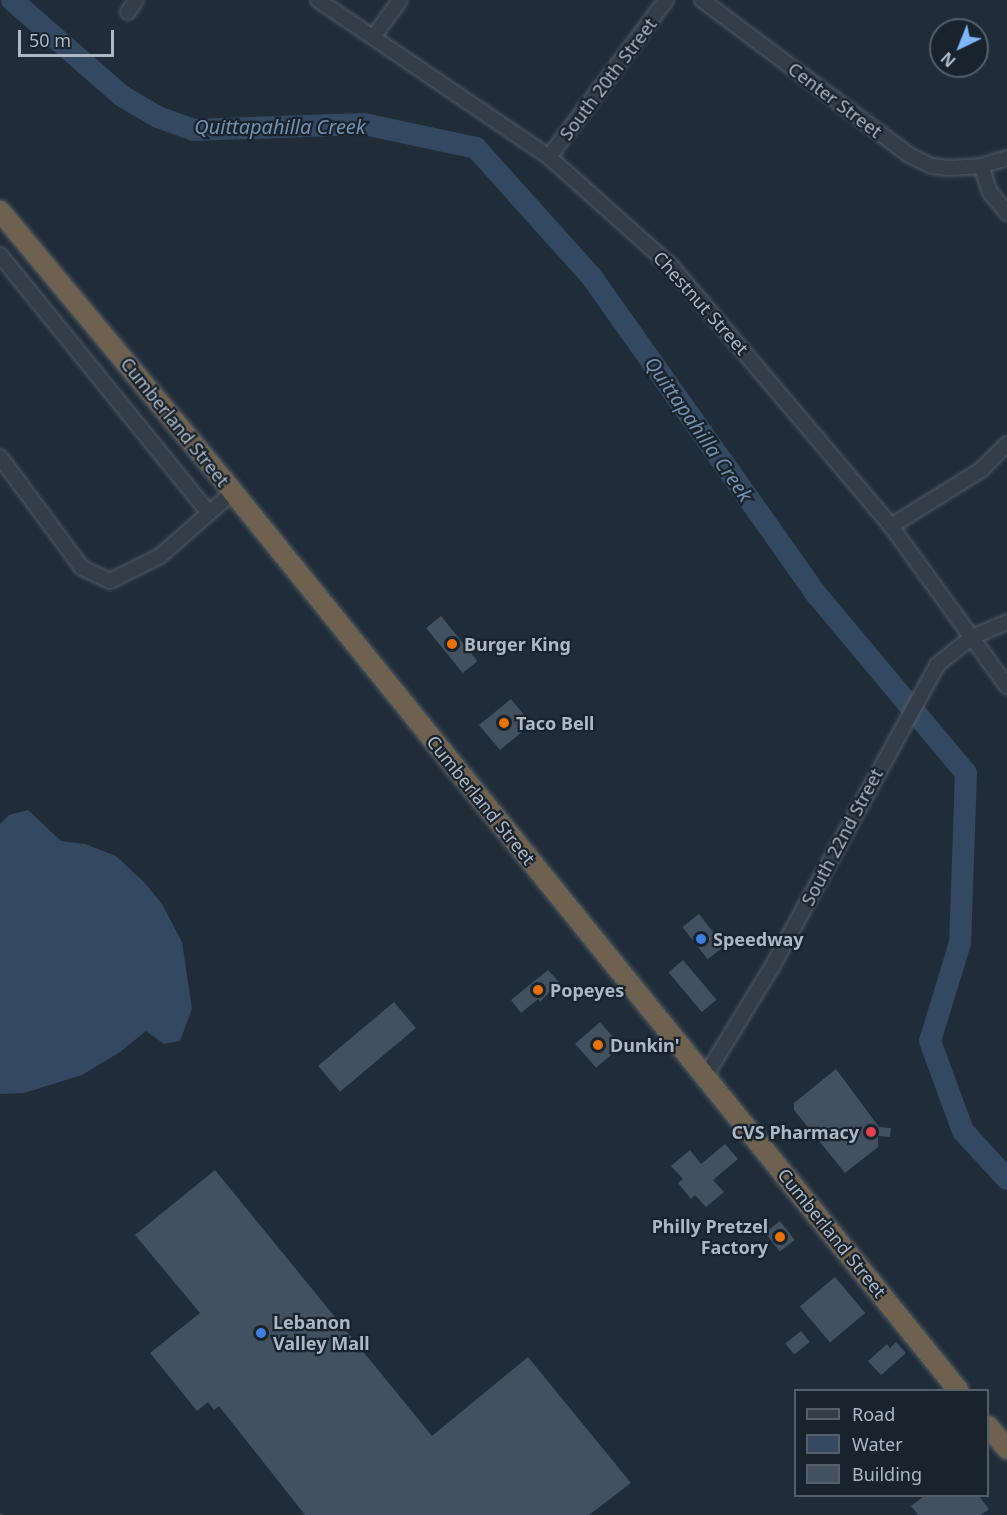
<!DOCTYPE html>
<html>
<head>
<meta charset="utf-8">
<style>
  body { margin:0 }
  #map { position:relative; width:1007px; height:1515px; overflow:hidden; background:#202c38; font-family:"Noto Sans",sans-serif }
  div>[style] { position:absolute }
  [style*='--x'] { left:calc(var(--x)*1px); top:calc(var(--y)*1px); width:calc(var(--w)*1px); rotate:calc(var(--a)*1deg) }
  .water>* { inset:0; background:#324961 }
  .river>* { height:22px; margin:-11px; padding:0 11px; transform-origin:11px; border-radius:11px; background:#324961 }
  .building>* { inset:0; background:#425160; transform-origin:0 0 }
  .roads { filter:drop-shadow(0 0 2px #515b66) drop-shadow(0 0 2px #515b66) }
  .minor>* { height:14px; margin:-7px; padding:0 7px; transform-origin:7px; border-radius:7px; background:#333e49 }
  .highway>* { height:20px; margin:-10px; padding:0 10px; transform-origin:10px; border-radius:10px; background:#6f6150 }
  .rail>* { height:4px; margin-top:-2px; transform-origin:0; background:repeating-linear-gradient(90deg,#556270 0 6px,transparent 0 12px) }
  .dots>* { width:16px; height:16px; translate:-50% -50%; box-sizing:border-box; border:3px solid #19232d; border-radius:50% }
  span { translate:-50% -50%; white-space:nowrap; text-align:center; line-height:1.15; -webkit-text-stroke:4.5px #19232d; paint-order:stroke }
  .street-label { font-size:18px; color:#adb8c5 }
  .poi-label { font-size:18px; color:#adb8c5; font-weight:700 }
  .left { translate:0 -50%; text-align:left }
  .right { translate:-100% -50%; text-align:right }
  .water-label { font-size:20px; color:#7491af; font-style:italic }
  .legend { position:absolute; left:794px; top:1389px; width:195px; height:108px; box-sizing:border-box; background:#19232d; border:2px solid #545f6a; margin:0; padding:8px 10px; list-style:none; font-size:18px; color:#adb8c5 }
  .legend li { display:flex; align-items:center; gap:12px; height:30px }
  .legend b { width:30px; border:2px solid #545f6a }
  .north { position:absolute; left:929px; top:18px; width:60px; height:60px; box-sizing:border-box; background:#19232d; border:2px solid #545f6a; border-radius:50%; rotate:223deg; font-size:16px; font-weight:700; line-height:24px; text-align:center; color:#adb8c5 }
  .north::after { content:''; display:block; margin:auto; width:21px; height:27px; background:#7db7fb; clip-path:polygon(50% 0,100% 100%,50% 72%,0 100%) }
  .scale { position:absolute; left:18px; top:30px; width:96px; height:27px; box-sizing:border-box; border:3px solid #adb8c5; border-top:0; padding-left:8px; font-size:18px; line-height:21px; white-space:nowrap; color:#adb8c5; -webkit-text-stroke:4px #19232d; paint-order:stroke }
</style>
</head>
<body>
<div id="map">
  <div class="water">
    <i style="clip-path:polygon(28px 810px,61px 841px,85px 844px,116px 856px,144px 882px,162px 904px,182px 942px,192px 1009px,180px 1041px,164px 1044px,146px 1031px,120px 1052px,82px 1075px,24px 1093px,0 1094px,0 824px,9px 815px)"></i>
  </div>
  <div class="river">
    <i style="--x:12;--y:0;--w:146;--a:41.1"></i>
    <i style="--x:122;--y:96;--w:42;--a:30.3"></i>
    <i style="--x:158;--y:117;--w:37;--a:20"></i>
    <i style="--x:193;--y:130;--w:171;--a:-2"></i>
    <i style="--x:364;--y:124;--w:115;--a:12.1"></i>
    <i style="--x:476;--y:148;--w:172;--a:48.1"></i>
    <i style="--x:591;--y:276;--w:391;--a:54.7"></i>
    <i style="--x:817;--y:595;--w:232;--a:50.1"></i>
    <i style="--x:966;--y:773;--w:170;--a:92"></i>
    <i style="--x:960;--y:943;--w:102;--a:107"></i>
    <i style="--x:930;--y:1041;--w:96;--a:69.9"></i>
    <i style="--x:963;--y:1131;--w:65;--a:47.5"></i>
  </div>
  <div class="building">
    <i style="left:441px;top:616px;width:58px;height:19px;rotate:51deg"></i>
    <i style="clip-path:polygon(511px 699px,529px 721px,520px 728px,523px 731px,500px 750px,479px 725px)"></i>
    <i style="left:699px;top:914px;width:41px;height:21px;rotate:52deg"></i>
    <i style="left:683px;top:960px;width:52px;height:19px;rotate:50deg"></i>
    <i style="clip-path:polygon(548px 970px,559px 982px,540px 1002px,538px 999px,521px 1013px,511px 1000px)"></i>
    <i style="left:394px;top:1002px;width:34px;height:99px;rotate:50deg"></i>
    <i style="left:600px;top:1022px;width:32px;height:33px;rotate:49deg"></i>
    <i style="clip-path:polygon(836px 1069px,879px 1127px,891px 1128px,890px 1137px,878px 1136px,878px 1147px,845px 1173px,794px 1110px,794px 1103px)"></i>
    <i style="clip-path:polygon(725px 1144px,738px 1159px,713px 1180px,724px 1192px,706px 1207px,695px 1195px,691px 1199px,678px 1183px,683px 1179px,671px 1166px,690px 1150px,701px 1164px)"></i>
    <i style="clip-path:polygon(215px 1170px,432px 1436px,528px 1357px,631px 1483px,589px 1515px,305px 1515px,219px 1406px,214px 1410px,208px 1402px,197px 1411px,150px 1353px,200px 1313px,135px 1235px)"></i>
    <i style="left:780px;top:1221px;width:24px;height:19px;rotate:52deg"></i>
    <i style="left:835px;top:1277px;width:47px;height:46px;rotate:50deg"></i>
    <i style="left:801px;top:1331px;width:14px;height:20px;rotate:51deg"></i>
    <i style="clip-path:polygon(896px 1342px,906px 1353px,881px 1375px,868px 1361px,887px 1344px,890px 1348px)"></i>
    <i style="clip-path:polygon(924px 1496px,979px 1496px,989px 1509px,981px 1515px,918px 1515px,911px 1506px)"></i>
  </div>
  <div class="roads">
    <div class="minor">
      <i style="--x:318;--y:0;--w:279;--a:34.2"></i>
      <i style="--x:549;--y:157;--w:166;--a:41.8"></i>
      <i style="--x:673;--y:268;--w:338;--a:49.8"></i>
      <i style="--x:891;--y:526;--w:198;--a:54.1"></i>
      <i style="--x:702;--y:0;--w:259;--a:36.8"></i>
      <i style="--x:909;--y:155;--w:25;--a:26"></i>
      <i style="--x:932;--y:166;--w:16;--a:7"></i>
      <i style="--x:948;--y:168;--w:33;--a:-3"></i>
      <i style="--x:981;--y:166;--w:27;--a:-17"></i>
      <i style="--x:128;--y:12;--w:14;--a:-56"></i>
      <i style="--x:374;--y:36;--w:44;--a:-54.2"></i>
      <i style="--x:549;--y:157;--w:196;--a:-53.3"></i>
      <i style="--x:981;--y:166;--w:28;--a:71"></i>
      <i style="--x:990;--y:192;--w:27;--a:51"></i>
      <i style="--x:0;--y:255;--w:332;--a:51"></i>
      <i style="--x:0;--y:457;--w:138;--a:53.5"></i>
      <i style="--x:82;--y:568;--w:31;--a:25"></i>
      <i style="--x:110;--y:581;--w:56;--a:-26.6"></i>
      <i style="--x:160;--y:556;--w:97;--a:-41.2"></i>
      <i style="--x:891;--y:526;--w:106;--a:-31.9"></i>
      <i style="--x:981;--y:470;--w:37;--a:-45"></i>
      <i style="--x:705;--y:1077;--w:129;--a:-58.7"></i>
      <i style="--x:772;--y:967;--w:344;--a:-61.3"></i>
      <i style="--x:937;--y:665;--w:45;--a:-38.7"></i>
      <i style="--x:972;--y:637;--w:38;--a:-23"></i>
    </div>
    <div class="highway">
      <i style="--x:0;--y:211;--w:365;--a:50.3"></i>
      <i style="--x:233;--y:492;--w:1154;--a:51.08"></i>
      <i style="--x:988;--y:1426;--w:30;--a:50"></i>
    </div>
  </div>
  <div class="rail">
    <i style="--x:0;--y:1514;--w:1;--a:45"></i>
  </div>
  <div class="dots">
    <i style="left:452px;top:644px;background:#e8710a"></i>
    <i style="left:504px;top:723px;background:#e8710a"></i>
    <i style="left:701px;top:939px;background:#3f7fe0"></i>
    <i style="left:538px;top:990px;background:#e8710a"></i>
    <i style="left:598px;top:1045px;background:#e8710a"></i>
    <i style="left:871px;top:1132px;background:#e0444e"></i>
    <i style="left:780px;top:1237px;background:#e8710a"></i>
    <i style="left:261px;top:1333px;background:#3f7fe0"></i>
  </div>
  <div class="street-label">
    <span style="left:608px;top:79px;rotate:-53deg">South 20th Street</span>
    <span style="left:835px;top:100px;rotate:37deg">Center Street</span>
    <span style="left:701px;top:303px;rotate:48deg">Chestnut Street</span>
    <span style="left:175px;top:422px;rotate:51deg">Cumberland Street</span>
    <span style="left:481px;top:800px;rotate:51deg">Cumberland Street</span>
    <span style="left:842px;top:837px;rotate:-62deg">South 22nd Street</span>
    <span style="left:832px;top:1233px;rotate:51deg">Cumberland Street</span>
  </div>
  <div class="poi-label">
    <span class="left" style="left:464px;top:644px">Burger King</span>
    <span class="left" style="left:516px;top:723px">Taco Bell</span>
    <span class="left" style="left:713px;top:939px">Speedway</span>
    <span class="left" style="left:550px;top:990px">Popeyes</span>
    <span class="left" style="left:610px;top:1045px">Dunkin'</span>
    <span class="right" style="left:859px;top:1132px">CVS Pharmacy</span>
    <span class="right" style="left:768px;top:1237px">Philly Pretzel<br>Factory</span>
    <span class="left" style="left:273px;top:1333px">Lebanon<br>Valley Mall</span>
  </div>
  <div class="water-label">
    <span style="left:280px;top:126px">Quittapahilla Creek</span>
    <span style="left:699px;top:429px;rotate:55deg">Quittapahilla Creek</span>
  </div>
  <ul class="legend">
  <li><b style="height:8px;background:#333e49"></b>Road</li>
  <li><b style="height:16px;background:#324961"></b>Water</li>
  <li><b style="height:16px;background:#425160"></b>Building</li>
  </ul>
  <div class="north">N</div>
  <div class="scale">50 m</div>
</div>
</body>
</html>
